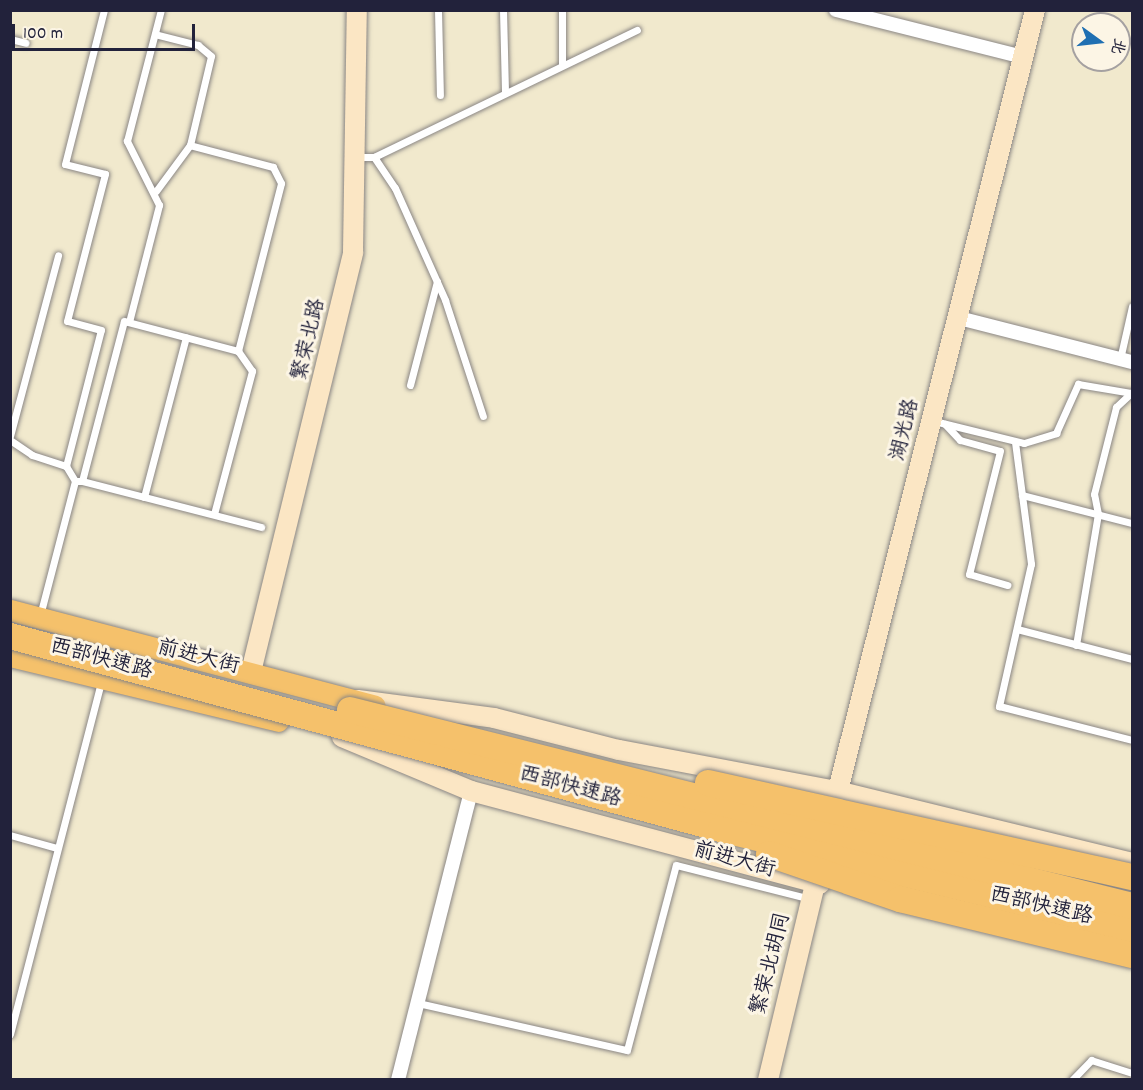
<!DOCTYPE html>
<html>
<head>
<meta charset="utf-8">
<style>
  body { margin:0 }
  #map { position:relative; width:1143px; height:1090px; overflow:hidden; background:#f1e9cd; font-family:Dekko,"LXGW WenKai TC",sans-serif }
  div>[style] { position:absolute }
  [style*='--x'] { left:calc(var(--x)*1px); top:calc(var(--y)*1px); width:calc(var(--w)*1px); rotate:calc(var(--a)*1deg) }
  .roads { filter:drop-shadow(0 0 2px #8a8684) drop-shadow(0 0 2px #8a8684) }
  .lane>* { height:7px; margin:-3.5px; padding:0 3.5px; transform-origin:3.5px; border-radius:3.5px; background:#fff }
  .street>* { height:14px; margin:-7px; padding:0 7px; transform-origin:7px; border-radius:7px; background:#fff }
  .secondary>* { height:20px; margin:-10px; padding:0 10px; transform-origin:10px; border-radius:10px; background:#fbe6c4 }
  .primary>* { height:21px; margin:-10.5px; padding:0 10.5px; transform-origin:10.5px; border-radius:10.5px; background:#f5c16b }
  .bridges { filter:drop-shadow(0 0 2px #8a8684) drop-shadow(0 0 2px #8a8684) }
  .highway-bridge>* { height:26px; margin:-13px; padding:0 13px; transform-origin:13px; border-radius:13px; background:#f5c16b }
  span { translate:-50% -50%; white-space:nowrap; text-align:center; line-height:1.15; -webkit-text-stroke:6px #fcf5e5; paint-order:stroke }
  .street-label { font-size:21px; color:#22223b }
  .frame { position:absolute; inset:0; border:12px solid #22223b; pointer-events:none }
  .north { position:absolute; left:1071px; top:12px; width:60px; height:60px; box-sizing:border-box; background:#fcf5e5; border:2px solid #a5a1a1; border-radius:50%; rotate:105deg; font-size:16px; font-weight:700; line-height:24px; text-align:center; color:#22223b }
  .north::after { content:''; display:block; margin:auto; width:21px; height:27px; background:#1f6fb2; clip-path:polygon(50% 0,100% 100%,50% 72%,0 100%) }
  .scale { position:absolute; left:12px; top:24px; width:183px; height:27px; box-sizing:border-box; border:3px solid #22223b; border-top:0; padding-left:8px; font-size:18px; line-height:21px; white-space:nowrap; color:#22223b; -webkit-text-stroke:4px #fcf5e5; paint-order:stroke }
</style>
</head>
<body>
<div id="map">
  <div class="roads">
    <div class="lane">
      <i style="--x:438;--y:10;--w:85;--a:88.7"></i>
      <i style="--x:503;--y:10;--w:82;--a:88.6"></i>
      <i style="--x:562;--y:10;--w:55;--a:90"></i>
      <i style="--x:10;--y:39;--w:16;--a:14"></i>
      <i style="--x:357;--y:157;--w:17;--a:0"></i>
      <i style="--x:374;--y:157;--w:292;--a:-25.8"></i>
      <i style="--x:374;--y:157;--w:37;--a:56"></i>
      <i style="--x:395;--y:188;--w:123;--a:65.9"></i>
      <i style="--x:445;--y:300;--w:122;--a:71.9"></i>
      <i style="--x:156;--y:191;--w:57;--a:-53.5"></i>
      <i style="--x:129;--y:322;--w:121;--a:-75.6"></i>
      <i style="--x:159;--y:205;--w:72;--a:-116.6"></i>
      <i style="--x:127;--y:141;--w:135;--a:-75.5"></i>
      <i style="--x:1120;--y:359;--w:54;--a:-77.2"></i>
      <i style="--x:410;--y:385;--w:107;--a:-75.4"></i>
      <i style="--x:934;--y:421;--w:93;--a:13.7"></i>
      <i style="--x:1024;--y:443;--w:34;--a:-17"></i>
      <i style="--x:1056;--y:433;--w:54;--a:-65.8"></i>
      <i style="--x:1078;--y:384;--w:55;--a:9.5"></i>
      <i style="--x:945;--y:424;--w:22;--a:47"></i>
      <i style="--x:960;--y:440;--w:41;--a:15.4"></i>
      <i style="--x:1000;--y:451;--w:127;--a:104.1"></i>
      <i style="--x:969;--y:574;--w:40;--a:16"></i>
      <i style="--x:10;--y:436;--w:187;--a:-75.1"></i>
      <i style="--x:10;--y:440;--w:27;--a:34"></i>
      <i style="--x:32;--y:455;--w:36;--a:18"></i>
      <i style="--x:66;--y:466;--w:17;--a:59"></i>
      <i style="--x:75;--y:481;--w:138;--a:104.6"></i>
      <i style="--x:1015;--y:442;--w:123;--a:82.5"></i>
      <i style="--x:1031;--y:564;--w:146;--a:102.7"></i>
      <i style="--x:999;--y:706;--w:137;--a:14.3"></i>
      <i style="--x:66;--y:466;--w:140;--a:-75.6"></i>
      <i style="--x:101;--y:330;--w:35;--a:-165"></i>
      <i style="--x:67;--y:321;--w:152;--a:-75.5"></i>
      <i style="--x:105;--y:174;--w:41;--a:-166"></i>
      <i style="--x:65;--y:164;--w:159;--a:-75.8"></i>
      <i style="--x:75;--y:481;--w:7;--a:0"></i>
      <i style="--x:82;--y:481;--w:165;--a:-75.3"></i>
      <i style="--x:124;--y:321;--w:118;--a:14.7"></i>
      <i style="--x:238;--y:351;--w:173;--a:-75.6"></i>
      <i style="--x:281;--y:183;--w:18;--a:-117"></i>
      <i style="--x:273;--y:167;--w:86;--a:-165.2"></i>
      <i style="--x:190;--y:145;--w:91;--a:-76.7"></i>
      <i style="--x:211;--y:56;--w:17;--a:-140"></i>
      <i style="--x:198;--y:45;--w:44;--a:-165.7"></i>
      <i style="--x:82;--y:481;--w:185;--a:14.4"></i>
      <i style="--x:1022;--y:495;--w:114;--a:14.3"></i>
      <i style="--x:144;--y:497;--w:165;--a:-75.3"></i>
      <i style="--x:214;--y:514;--w:148;--a:-75.1"></i>
      <i style="--x:252;--y:371;--w:24;--a:-125"></i>
      <i style="--x:1017;--y:629;--w:119;--a:14.6"></i>
      <i style="--x:1076;--y:645;--w:133;--a:-80.5"></i>
      <i style="--x:1098;--y:514;--w:20;--a:-101"></i>
      <i style="--x:1094;--y:494;--w:90;--a:-75.8"></i>
      <i style="--x:1116;--y:407;--w:21;--a:-43"></i>
      <i style="--x:10;--y:835;--w:49;--a:15.5"></i>
      <i style="--x:418;--y:1003;--w:214;--a:12.7"></i>
      <i style="--x:627;--y:1050;--w:191;--a:-75.2"></i>
      <i style="--x:676;--y:865;--w:138;--a:14.2"></i>
      <i style="--x:10;--y:1034;--w:365;--a:-75.5"></i>
      <i style="--x:1072;--y:1080;--w:28;--a:-46"></i>
      <i style="--x:1091;--y:1060;--w:43;--a:17.6"></i>
    </div>
    <div class="street">
      <i style="--x:836;--y:10;--w:193;--a:14.1"></i>
      <i style="--x:959;--y:318;--w:179;--a:14.3"></i>
      <i style="--x:398;--y:1080;--w:298;--a:-75.8"></i>
    </div>
    <div class="secondary">
      <i style="--x:251;--y:672;--w:432;--a:-76.3"></i>
      <i style="--x:353;--y:252;--w:242;--a:-89.1"></i>
      <i style="--x:358;--y:700;--w:137;--a:7.5"></i>
      <i style="--x:494;--y:718;--w:129;--a:14.4"></i>
      <i style="--x:619;--y:750;--w:222;--a:10.7"></i>
      <i style="--x:837;--y:791;--w:304;--a:13.7"></i>
      <i style="--x:342;--y:737;--w:140;--a:22.7"></i>
      <i style="--x:471;--y:791;--w:361;--a:14.9"></i>
      <i style="--x:830;--y:822;--w:837;--a:-75.83"></i>
      <i style="--x:768;--y:1080;--w:226;--a:-76.5"></i>
    </div>
    <div class="primary">
      <i style="--x:10;--y:610;--w:377;--a:14.7"></i>
      <i style="--x:10;--y:656;--w:276;--a:13.6"></i>
    </div>
  </div>
  <div class="bridges">
    <div class="highway-bridge">
      <i style="--x:10;--y:636;--w:737;--a:15.19"></i>
      <i style="--x:721;--y:829;--w:423;--a:13.7"></i>
      <i style="--x:350;--y:710;--w:806;--a:14.07"></i>
      <i style="--x:708;--y:783;--w:434;--a:12.5"></i>
      <i style="--x:769;--y:854;--w:139;--a:19"></i>
      <i style="--x:900;--y:899;--w:239;--a:13.6"></i>
    </div>
  </div>
  <div class="street-label">
    <span style="left:310px;top:340px;rotate:-77deg">繁荣北路</span>
    <span style="left:906px;top:430px;rotate:-76deg">湖光路</span>
    <span style="left:198px;top:658px;rotate:14deg">前进大街</span>
    <span style="left:101px;top:660px;rotate:15deg">西部快速路</span>
    <span style="left:570px;top:788px;rotate:15deg">西部快速路</span>
    <span style="left:734px;top:861px;rotate:15deg">前进大街</span>
    <span style="left:1041px;top:907px;rotate:13deg">西部快速路</span>
    <span style="left:772px;top:964px;rotate:-76deg">繁荣北胡同</span>
  </div>
  <div class="frame"></div>
  <div class="north">北</div>
  <div class="scale">100 m</div>
</div>
</body>
</html>
